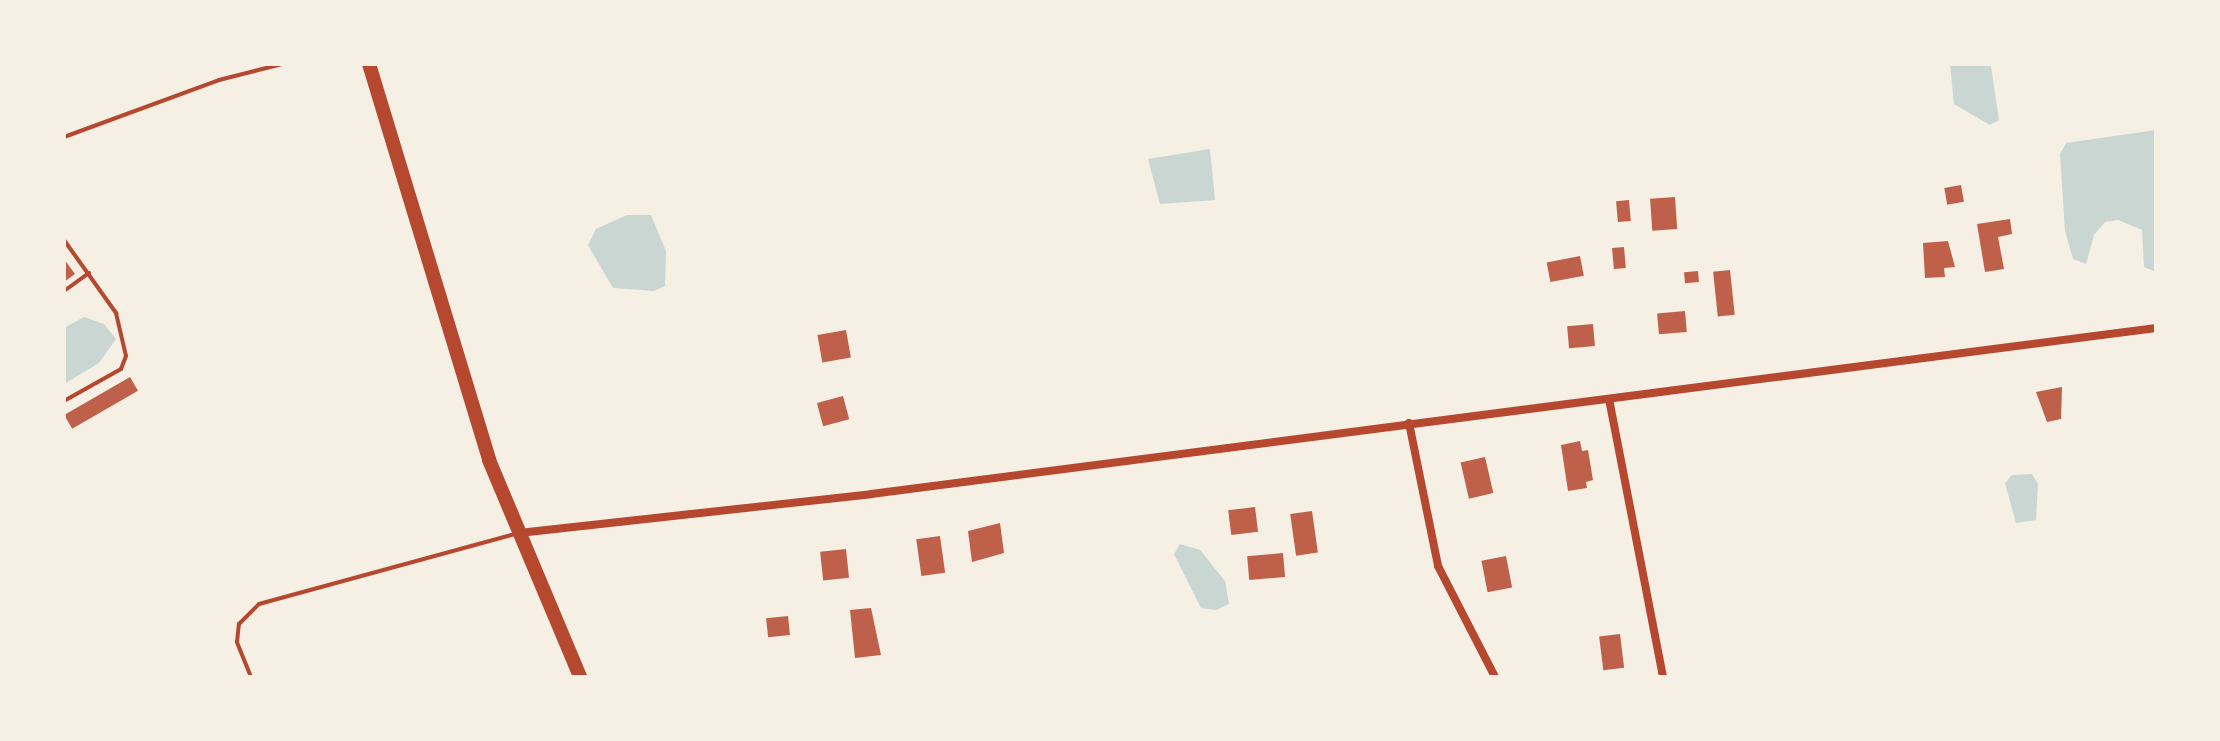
<!DOCTYPE html>
<html>
<head>
<meta charset="utf-8">
<style>
  body { margin:0 }
  #map { position:relative; width:2220px; height:741px; overflow:hidden; background:#f6efe4; font-family:"PT Sans Narrow",sans-serif }
  div>[style] { position:absolute }
  [style*='--x'] { left:calc(var(--x)*1px); top:calc(var(--y)*1px); width:calc(var(--w)*1px); rotate:calc(var(--a)*1deg) }
  .water>* { inset:0; background:#c9d6d2 }
  .building>* { inset:0; background:#bf614a; transform-origin:0 0 }
  .service>* { height:4px; margin:-2px; padding:0 2px; transform-origin:2px; border-radius:2px; background:#b5482f }
  .minor>* { height:8px; margin:-4px; padding:0 4px; transform-origin:4px; border-radius:4px; background:#b5482f }
  .primary>* { height:14px; margin:-7px; padding:0 7px; transform-origin:7px; border-radius:7px; background:#b5482f }
  span { translate:-50% -50%; white-space:nowrap; text-align:center; line-height:1.15; -webkit-text-stroke:6px #f6efe4; paint-order:stroke }
  .frame { position:absolute; inset:0; border:66px solid #f6efe4; pointer-events:none }
</style>
</head>
<body>
<div id="map">
  <div class="water">
    <i style="clip-path:polygon(1950px 64px,1991px 66px,1999px 120px,1990px 125px,1954px 104px)"></i>
    <i style="clip-path:polygon(2156px 130px,2156px 272px,2144px 267px,2142px 230px,2118px 220px,2105px 222px,2094px 235px,2086px 264px,2073px 259px,2065px 231px,2060px 154px,2066px 143px)"></i>
    <i style="clip-path:polygon(1210px 149px,1215px 200px,1160px 204px,1148px 159px)"></i>
    <i style="clip-path:polygon(627px 215px,651px 215px,666px 251px,665px 286px,654px 291px,613px 288px,588px 245px,596px 229px)"></i>
    <i style="clip-path:polygon(84px 317px,104px 324px,116px 339px,99px 363px,64px 384px,64px 328px)"></i>
    <i style="clip-path:polygon(2032px 474px,2038px 484px,2036px 520px,2016px 523px,2005px 483px,2012px 475px)"></i>
    <i style="clip-path:polygon(1180px 544px,1200px 550px,1225px 581px,1229px 604px,1216px 610px,1201px 608px,1174px 554px)"></i>
  </div>
  <div class="building">
    <i style="left:1961px;top:185px;width:17px;height:17px;rotate:80deg"></i>
    <i style="left:1675px;top:197px;width:32px;height:25px;rotate:86deg"></i>
    <i style="left:1629px;top:200px;width:21px;height:13px;rotate:85deg"></i>
    <i style="clip-path:polygon(2010px 219px,2012px 234px,1998px 237px,2004px 269px,1985px 272px,1977px 224px)"></i>
    <i style="clip-path:polygon(1948px 241px,1955px 267px,1944px 268px,1945px 277px,1925px 278px,1923px 243px)"></i>
    <i style="left:1624px;top:247px;width:21px;height:12px;rotate:85deg"></i>
    <i style="left:1580px;top:256px;width:20px;height:34px;rotate:79deg"></i>
    <i style="clip-path:polygon(64px 259px,75px 274px,64px 282px)"></i>
    <i style="left:1730px;top:270px;width:45px;height:17px;rotate:84deg"></i>
    <i style="left:1698px;top:271px;width:11px;height:14px;rotate:85deg"></i>
    <i style="left:1685px;top:311px;width:21px;height:28px;rotate:85deg"></i>
    <i style="left:1593px;top:324px;width:22px;height:26px;rotate:85deg"></i>
    <i style="left:846px;top:330px;width:28px;height:29px;rotate:80deg"></i>
    <i style="left:130px;top:377px;width:16px;height:76px;rotate:60deg"></i>
    <i style="clip-path:polygon(2062px 387px,2061px 419px,2047px 422px,2036px 392px)"></i>
    <i style="left:843px;top:396px;width:24px;height:27px;rotate:75deg"></i>
    <i style="clip-path:polygon(1580px 441px,1582px 451px,1588px 450px,1593px 480px,1586px 482px,1587px 488px,1568px 491px,1561px 445px)"></i>
    <i style="left:1485px;top:457px;width:37px;height:25px;rotate:77deg"></i>
    <i style="left:1255px;top:507px;width:25px;height:27px;rotate:83deg"></i>
    <i style="left:1312px;top:511px;width:42px;height:22px;rotate:82deg"></i>
    <i style="clip-path:polygon(1000px 523px,1004px 553px,972px 562px,968px 531px)"></i>
    <i style="left:940px;top:536px;width:37px;height:24px;rotate:82deg"></i>
    <i style="left:846px;top:549px;width:29px;height:26px;rotate:84deg"></i>
    <i style="left:1283px;top:553px;width:24px;height:36px;rotate:85deg"></i>
    <i style="left:1506px;top:556px;width:32px;height:25px;rotate:79deg"></i>
    <i style="clip-path:polygon(871px 608px,881px 655px,855px 658px,850px 610px)"></i>
    <i style="left:788px;top:616px;width:19px;height:22px;rotate:84deg"></i>
    <i style="left:1620px;top:634px;width:34px;height:21px;rotate:83deg"></i>
  </div>
  <div class="service">
    <i style="--x:64;--y:137;--w:165;--a:-20.2"></i>
    <i style="--x:219;--y:80;--w:65;--a:-14.3"></i>
    <i style="--x:64;--y:240;--w:90;--a:54.5"></i>
    <i style="--x:116;--y:313;--w:44;--a:76.9"></i>
    <i style="--x:126;--y:356;--w:14;--a:111"></i>
    <i style="--x:121;--y:369;--w:65;--a:150.7"></i>
    <i style="--x:64;--y:291;--w:31;--a:-36"></i>
    <i style="--x:251;--y:677;--w:38;--a:-112"></i>
    <i style="--x:237;--y:642;--w:18;--a:-84"></i>
    <i style="--x:239;--y:624;--w:28;--a:-45"></i>
    <i style="--x:259;--y:604;--w:269;--a:-15.3"></i>
  </div>
  <div class="minor">
    <i style="--x:1609;--y:399;--w:283;--a:79"></i>
    <i style="--x:1409;--y:423;--w:146;--a:78.5"></i>
    <i style="--x:1438;--y:566;--w:125;--a:62.8"></i>
    <i style="--x:519;--y:533;--w:354;--a:-6.3"></i>
    <i style="--x:871;--y:494;--w:1296;--a:-7.36"></i>
  </div>
  <div class="primary">
    <i style="--x:369;--y:64;--w:414;--a:73.1"></i>
    <i style="--x:489;--y:460;--w:235;--a:67.2"></i>
  </div>
  <div class="frame"></div>
</div>
</body>
</html>
